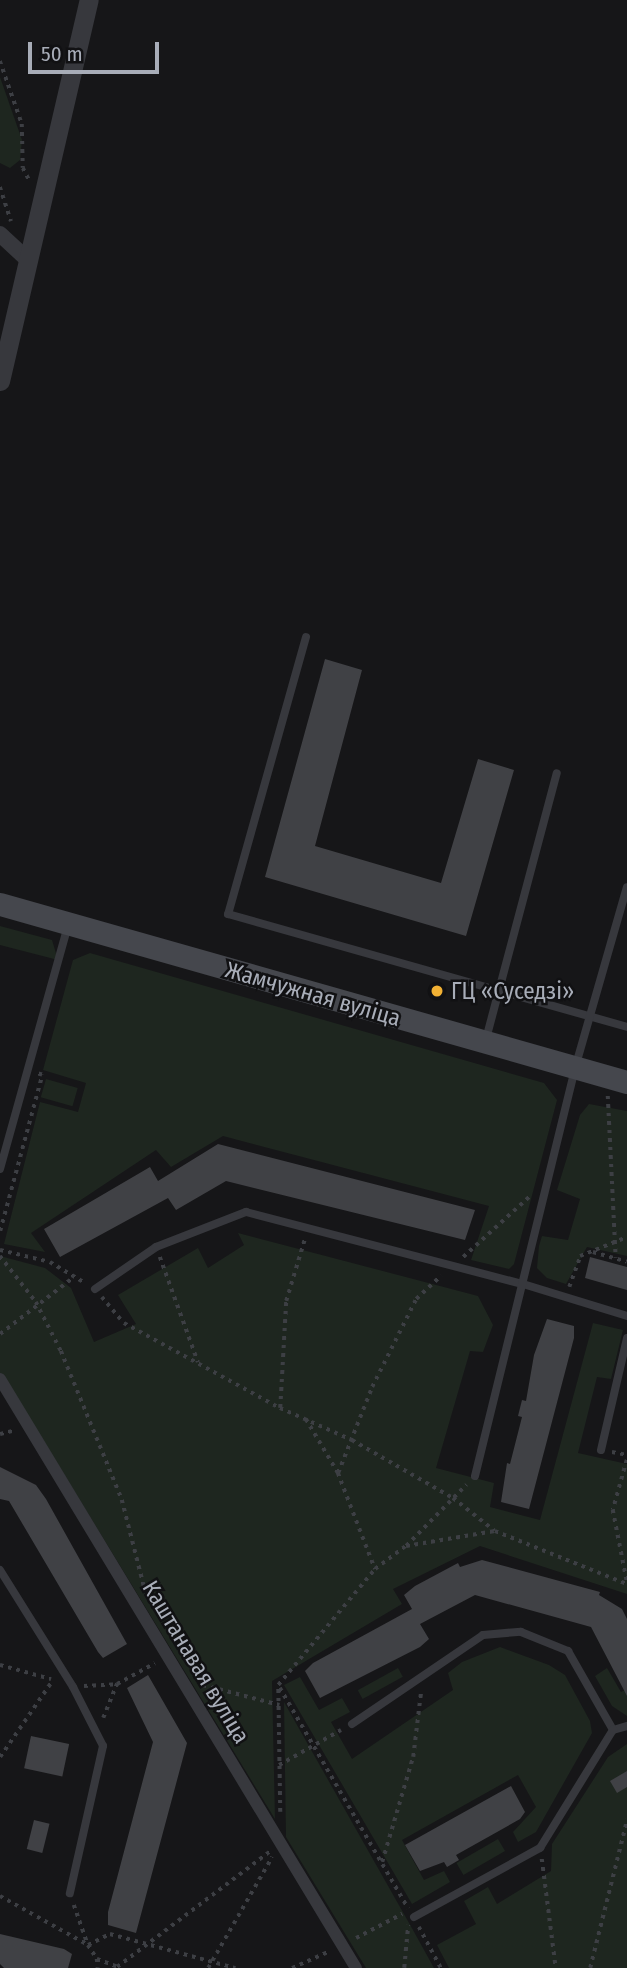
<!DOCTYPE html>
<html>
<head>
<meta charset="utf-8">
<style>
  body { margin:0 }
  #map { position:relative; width:627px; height:1968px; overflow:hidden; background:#161618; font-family:"Fira Sans Condensed",sans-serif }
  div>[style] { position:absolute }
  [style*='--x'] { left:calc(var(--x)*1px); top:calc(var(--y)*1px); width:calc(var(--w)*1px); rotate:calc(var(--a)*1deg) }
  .green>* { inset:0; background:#1e261f; transform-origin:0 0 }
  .building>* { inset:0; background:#404145; transform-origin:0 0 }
  .path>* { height:3.5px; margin-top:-1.75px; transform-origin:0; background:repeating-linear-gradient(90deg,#3d3f44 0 3.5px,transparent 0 8.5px) }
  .service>* { height:8px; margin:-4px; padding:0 4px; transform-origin:4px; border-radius:4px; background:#37383d }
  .pedestrian>* { height:12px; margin:-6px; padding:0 6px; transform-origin:6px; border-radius:6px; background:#37383d }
  .minor>* { height:16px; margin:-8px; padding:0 8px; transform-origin:8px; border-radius:8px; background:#37383d }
  .tertiary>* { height:19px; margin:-9.5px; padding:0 9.5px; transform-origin:9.5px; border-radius:9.5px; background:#37383d }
  .secondary>* { height:23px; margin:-11.5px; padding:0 11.5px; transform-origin:11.5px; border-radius:11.5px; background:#45474d }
  .dots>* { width:19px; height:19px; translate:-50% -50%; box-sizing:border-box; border:4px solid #111113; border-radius:50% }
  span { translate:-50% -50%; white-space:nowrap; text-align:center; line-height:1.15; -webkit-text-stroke:5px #111113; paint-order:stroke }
  .poi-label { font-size:23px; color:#a8adb8 }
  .left { translate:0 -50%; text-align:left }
  .street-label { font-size:23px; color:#a8adb8 }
  .scale { position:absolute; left:28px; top:42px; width:131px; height:32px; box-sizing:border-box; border:4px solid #a8adb8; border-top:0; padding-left:9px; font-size:21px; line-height:24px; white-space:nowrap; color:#a8adb8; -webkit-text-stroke:5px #111113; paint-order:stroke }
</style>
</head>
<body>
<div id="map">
  <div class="green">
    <i style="clip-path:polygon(0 77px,22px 140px,20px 160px,10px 168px,0 163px)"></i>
    <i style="clip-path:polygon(0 926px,52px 940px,58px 960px,0 945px)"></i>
    <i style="clip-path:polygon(90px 953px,544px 1083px,557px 1100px,514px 1264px,509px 1269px,471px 1260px,489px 1206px,223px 1136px,171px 1167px,156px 1150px,31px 1233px,45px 1252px,4px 1244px,40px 1102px,78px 1112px,86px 1083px,43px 1070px,73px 960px)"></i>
    <i style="left:46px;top:1079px;width:33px;height:19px;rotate:16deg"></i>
    <i style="clip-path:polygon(589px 1104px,627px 1111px,627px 1256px,587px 1247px,566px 1284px,547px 1278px,537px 1268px,539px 1246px,542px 1236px,568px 1240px,580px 1199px,557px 1190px,580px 1115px)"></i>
    <i style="clip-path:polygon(238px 1233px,478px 1296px,493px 1325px,483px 1352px,470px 1351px,436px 1468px,494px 1483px,490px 1507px,540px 1520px,593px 1323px,623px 1330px,611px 1379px,597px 1377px,578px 1453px,627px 1464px,627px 1594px,480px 1546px,393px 1589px,402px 1604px,272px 1681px,275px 1819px,45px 1443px,0 1383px,0 1256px,45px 1268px,71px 1288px,94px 1342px,136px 1324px,118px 1295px,198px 1248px,208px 1268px,244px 1245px)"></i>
    <i style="clip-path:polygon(500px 1647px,549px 1665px,565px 1675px,590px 1721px,592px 1733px,536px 1832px,518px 1842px,513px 1832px,536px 1807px,518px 1775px,402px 1840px,424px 1880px,444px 1871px,450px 1882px,412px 1904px,284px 1685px,300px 1677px,319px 1710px,342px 1698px,350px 1712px,331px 1722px,352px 1759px,453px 1690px,448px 1673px,462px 1662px)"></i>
    <i style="left:398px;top:1668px;width:10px;height:46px;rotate:61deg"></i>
    <i style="clip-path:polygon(607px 1668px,621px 1692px,627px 1689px,627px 1716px,612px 1706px,595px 1676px)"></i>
    <i style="clip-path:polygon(284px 1702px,413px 1930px,434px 1968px,366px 1968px,286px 1837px)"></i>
    <i style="clip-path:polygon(627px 1744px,627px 1968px,449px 1968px,437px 1945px,476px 1924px,464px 1901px,488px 1887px,497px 1904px,551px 1871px,552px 1844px,608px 1757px)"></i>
    <i style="left:498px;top:1839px;width:14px;height:48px;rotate:60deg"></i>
  </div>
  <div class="building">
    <i style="clip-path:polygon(325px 659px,362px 670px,315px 846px,441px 883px,478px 759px,514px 770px,466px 936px,265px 877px)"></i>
    <i style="clip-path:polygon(218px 1144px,475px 1210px,465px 1240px,226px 1181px,176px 1210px,168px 1198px,60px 1257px,44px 1229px,150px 1167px,158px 1181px)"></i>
    <i style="clip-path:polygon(590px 1257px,627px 1267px,627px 1290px,585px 1278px)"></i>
    <i style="clip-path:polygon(547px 1319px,574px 1326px,574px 1338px,529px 1509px,501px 1502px,507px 1463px,510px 1464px,522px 1417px,518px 1416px,522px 1400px,526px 1401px,534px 1355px)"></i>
    <i style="clip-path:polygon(0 1467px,36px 1485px,46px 1499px,127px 1644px,103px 1658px,98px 1652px,9px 1501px,0 1499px)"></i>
    <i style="clip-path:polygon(482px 1560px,600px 1592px,599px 1595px,622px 1609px,627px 1619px,627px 1696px,591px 1627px,475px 1595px,420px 1624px,429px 1639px,420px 1647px,320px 1698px,305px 1671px,313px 1663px,412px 1609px,404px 1595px,415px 1586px,458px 1563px,460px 1567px)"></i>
    <i style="clip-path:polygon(148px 1675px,187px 1743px,136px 1933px,108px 1925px,108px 1912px,153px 1742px,127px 1688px)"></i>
    <i style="left:31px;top:1736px;width:39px;height:33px;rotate:12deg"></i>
    <i style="clip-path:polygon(627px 1771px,627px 1787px,617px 1793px,610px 1781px)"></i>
    <i style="clip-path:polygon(511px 1786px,525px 1812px,520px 1819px,456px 1855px,459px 1860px,447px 1867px,444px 1862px,420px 1871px,405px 1845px)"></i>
    <i style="left:34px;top:1820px;width:16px;height:30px;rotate:14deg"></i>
    <i style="clip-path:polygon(0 1934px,64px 1949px,72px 1954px,68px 1968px,4px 1968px,0 1964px)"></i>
  </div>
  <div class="path">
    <i style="--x:0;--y:61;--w:67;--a:70.8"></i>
    <i style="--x:22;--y:124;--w:44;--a:88.7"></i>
    <i style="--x:23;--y:168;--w:13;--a:63"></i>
    <i style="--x:0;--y:187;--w:36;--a:72"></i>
    <i style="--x:608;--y:1096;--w:162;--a:87.2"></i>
    <i style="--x:0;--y:1231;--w:162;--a:-74.9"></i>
    <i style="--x:42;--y:1075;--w:4;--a:-166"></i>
    <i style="--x:0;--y:1250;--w:51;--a:13.5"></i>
    <i style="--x:50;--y:1262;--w:41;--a:31"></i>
    <i style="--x:593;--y:1252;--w:35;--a:16"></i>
    <i style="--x:0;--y:1256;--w:58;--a:52"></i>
    <i style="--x:36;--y:1302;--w:55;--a:63"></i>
    <i style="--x:61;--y:1351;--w:161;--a:67.7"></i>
    <i style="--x:122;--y:1500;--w:89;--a:75.7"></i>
    <i style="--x:160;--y:1257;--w:112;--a:70.1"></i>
    <i style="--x:463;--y:1257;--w:91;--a:-42.3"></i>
    <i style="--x:569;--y:1287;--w:33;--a:-70"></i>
    <i style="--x:580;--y:1256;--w:51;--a:-22"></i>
    <i style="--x:102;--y:1297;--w:34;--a:50"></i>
    <i style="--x:124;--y:1323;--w:178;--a:28.6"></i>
    <i style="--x:280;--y:1408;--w:79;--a:24"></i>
    <i style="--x:352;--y:1440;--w:116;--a:29.9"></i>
    <i style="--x:453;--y:1498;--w:53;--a:38.2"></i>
    <i style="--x:0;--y:1334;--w:93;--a:-37.6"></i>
    <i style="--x:280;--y:1408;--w:107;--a:-86.8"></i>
    <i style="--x:286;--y:1301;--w:66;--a:-73.2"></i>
    <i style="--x:306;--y:1419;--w:63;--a:59.3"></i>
    <i style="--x:338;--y:1473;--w:103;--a:68.9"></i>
    <i style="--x:0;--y:1434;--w:16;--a:-14"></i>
    <i style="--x:612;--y:1452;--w:15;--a:11"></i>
    <i style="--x:627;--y:1460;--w:52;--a:105.6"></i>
    <i style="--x:613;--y:1510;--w:73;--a:79"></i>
    <i style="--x:338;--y:1473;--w:92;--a:-68.4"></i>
    <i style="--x:372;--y:1387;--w:98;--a:-63.4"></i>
    <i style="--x:416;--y:1299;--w:34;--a:-43"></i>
    <i style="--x:406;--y:1546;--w:90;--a:-9.6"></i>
    <i style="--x:495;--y:1531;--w:142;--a:21.9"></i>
    <i style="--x:0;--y:1665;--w:53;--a:15.4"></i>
    <i style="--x:203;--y:1685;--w:79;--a:14.7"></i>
    <i style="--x:84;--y:1686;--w:33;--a:-3"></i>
    <i style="--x:117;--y:1684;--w:43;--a:-28.9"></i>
    <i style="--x:280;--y:1688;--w:255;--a:59.8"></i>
    <i style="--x:103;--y:1718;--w:37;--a:-68"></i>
    <i style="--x:0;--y:1757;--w:93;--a:-55.5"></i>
    <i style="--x:279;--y:1765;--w:71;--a:-29.4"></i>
    <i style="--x:280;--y:1812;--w:127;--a:-90.9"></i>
    <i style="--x:278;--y:1685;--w:151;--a:-50.1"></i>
    <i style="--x:375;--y:1569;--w:39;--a:-37"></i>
    <i style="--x:406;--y:1546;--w:86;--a:-45.5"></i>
    <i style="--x:542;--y:1859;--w:110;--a:82.7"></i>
    <i style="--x:382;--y:1862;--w:109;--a:-73.6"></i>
    <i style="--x:413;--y:1757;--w:66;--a:-83.1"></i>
    <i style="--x:0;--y:1896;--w:101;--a:29.1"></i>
    <i style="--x:74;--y:1905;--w:42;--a:70.7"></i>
    <i style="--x:88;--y:1945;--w:17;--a:57"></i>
    <i style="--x:97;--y:1959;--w:25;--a:21"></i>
    <i style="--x:419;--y:1927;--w:47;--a:61.8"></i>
    <i style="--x:356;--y:1938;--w:52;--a:-27.6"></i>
    <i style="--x:88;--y:1945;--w:25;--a:-27"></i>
    <i style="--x:110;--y:1934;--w:130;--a:15.2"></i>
    <i style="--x:97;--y:1959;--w:9;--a:84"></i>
    <i style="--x:117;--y:1967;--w:191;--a:-37.1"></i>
    <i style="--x:208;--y:1968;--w:128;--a:-60"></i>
    <i style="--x:292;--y:1968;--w:42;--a:-24.1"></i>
    <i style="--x:404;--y:1968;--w:43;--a:-84.7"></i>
    <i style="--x:590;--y:1968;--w:153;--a:-76"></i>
  </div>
  <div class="service">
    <i style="--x:306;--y:637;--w:288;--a:105.7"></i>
    <i style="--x:228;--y:914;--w:415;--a:15.8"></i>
    <i style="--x:486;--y:1039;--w:275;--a:-75.1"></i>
    <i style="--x:0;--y:1169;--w:253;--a:-74.4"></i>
    <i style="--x:95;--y:1289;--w:74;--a:-34.5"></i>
    <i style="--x:156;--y:1247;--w:97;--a:-21.3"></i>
    <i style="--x:246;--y:1212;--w:286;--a:14.6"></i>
    <i style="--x:523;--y:1284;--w:109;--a:17.1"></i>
    <i style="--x:601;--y:1450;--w:115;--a:-76.9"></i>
    <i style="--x:475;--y:1476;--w:420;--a:-76.2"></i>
    <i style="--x:575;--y:1068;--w:188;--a:-74"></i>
    <i style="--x:0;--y:1570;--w:138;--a:58"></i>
    <i style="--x:73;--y:1687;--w:66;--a:63"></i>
    <i style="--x:103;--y:1746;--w:151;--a:102.7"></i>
    <i style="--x:352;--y:1724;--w:158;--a:-34.2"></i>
    <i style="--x:483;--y:1635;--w:38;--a:-5"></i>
    <i style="--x:521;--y:1632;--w:51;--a:22"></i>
    <i style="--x:568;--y:1651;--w:91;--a:60.3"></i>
    <i style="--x:613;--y:1730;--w:15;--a:-16"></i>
    <i style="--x:414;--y:1917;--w:144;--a:-28.7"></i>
    <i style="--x:540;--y:1848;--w:139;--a:-58.3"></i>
  </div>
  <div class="pedestrian">
    <i style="--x:0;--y:1379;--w:688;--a:58.85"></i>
  </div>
  <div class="minor">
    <i style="--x:0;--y:234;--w:38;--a:43"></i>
  </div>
  <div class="tertiary">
    <i style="--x:0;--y:381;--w:391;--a:-76.9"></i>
  </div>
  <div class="secondary">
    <i style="--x:0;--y:904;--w:652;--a:15.85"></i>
  </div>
  <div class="dots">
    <i style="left:437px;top:991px;background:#f2b134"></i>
  </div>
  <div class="poi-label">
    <span class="left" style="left:451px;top:991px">ГЦ «Суседзі»</span>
  </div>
  <div class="street-label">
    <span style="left:313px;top:994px;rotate:16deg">Жамчужная вуліца</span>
    <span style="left:196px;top:1662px;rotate:59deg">Каштанавая вуліца</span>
  </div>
  <div class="scale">50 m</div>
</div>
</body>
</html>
